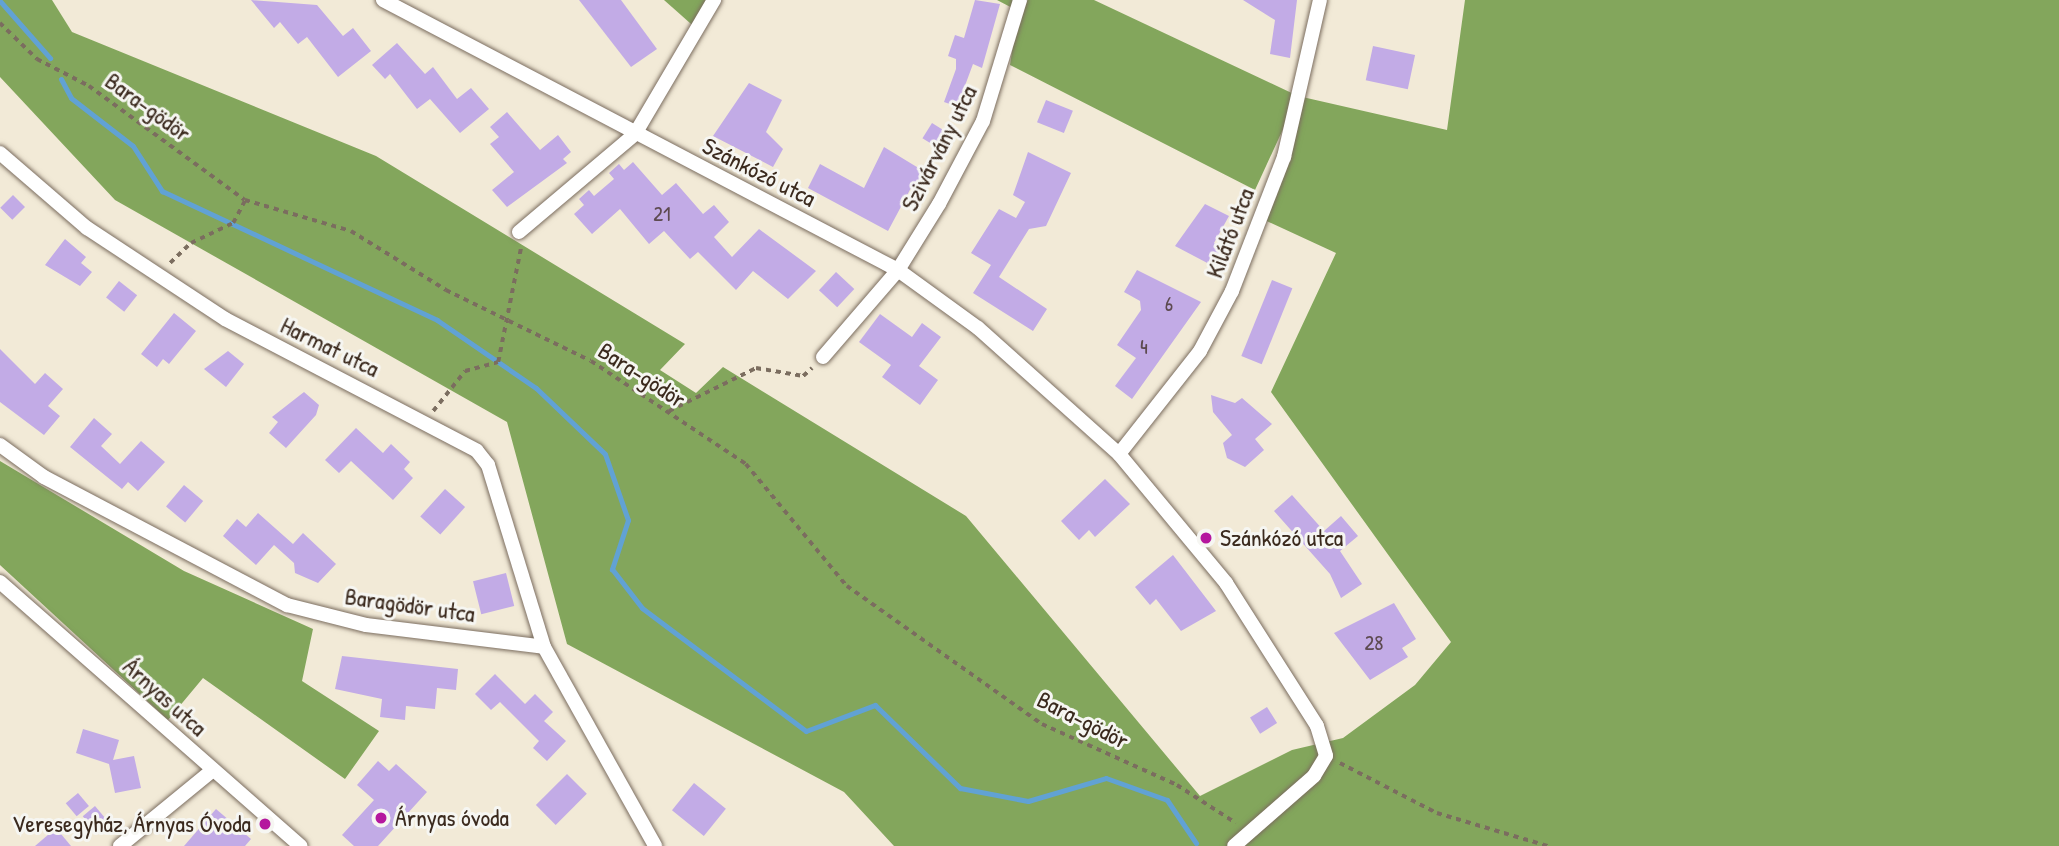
<!DOCTYPE html>
<html>
<head>
<meta charset="utf-8">
<style>
  body { margin:0 }
  #map { position:relative; width:2059px; height:846px; overflow:hidden; background:#f2ead7; font-family:"Patrick Hand",sans-serif }
  div>[style] { position:absolute }
  [style*='--x'] { left:calc(var(--x)*1px); top:calc(var(--y)*1px); width:calc(var(--w)*1px); rotate:calc(var(--a)*1deg) }
  .forest>* { inset:0; background:#83a65c }
  .stream>* { height:5px; margin:-2.5px; padding:0 2.5px; transform-origin:2.5px; border-radius:2.5px; background:#61a2d4 }
  .building>* { inset:0; background:#c2abe6; transform-origin:0 0 }
  .path>* { height:3.5px; margin-top:-1.75px; transform-origin:0; background:repeating-linear-gradient(90deg,#7b6d5f 0 5px,transparent 0 10px) }
  .roads { filter:drop-shadow(0 0 2px #7b6d5f) drop-shadow(0 0 2px #7b6d5f) }
  .minor>* { height:14px; margin:-7px; padding:0 7px; transform-origin:7px; border-radius:7px; background:#fff }
  .dots>* { width:19px; height:19px; translate:-50% -50%; box-sizing:border-box; border:4px solid #f6f6f2; border-radius:50% }
  span { translate:-50% -50%; white-space:nowrap; text-align:center; line-height:1.15; -webkit-text-stroke:6px #f6f6f2; paint-order:stroke }
  .number-label { font-size:21px; color:#5d4a50 }
  .number-label span { -webkit-text-stroke-width:0 }
  .street-label { font-size:24px; color:#3b2a1e }
  .poi-label { font-size:24px; color:#3b2a1e }
  .left { translate:0 -50%; text-align:left }
  .right { translate:-100% -50%; text-align:right }
</style>
</head>
<body>
<div id="map">
  <div class="forest">
    <i style="clip-path:polygon(0 0,52px 0,72px 32px,376px 156px,685px 344px,660px 370px,696px 393px,723px 367px,966px 516px,1200px 796px,1292px 750px,1343px 738px,1415px 685px,1451px 642px,1271px 392px,1336px 253px,1260px 218px,1296px 101px,1255px 190px,1010px 65px,1018px 11px,997px 0,1094px 0,1298px 96px,1447px 130px,1465px 0,2059px 0,2059px 846px,894px 846px,844px 792px,567px 644px,507px 422px,115px 200px,0 77px)"></i>
    <i style="clip-path:polygon(664px 0,714px 0,699px 31px)"></i>
    <i style="clip-path:polygon(0 461px,184px 571px,313px 629px,302px 681px,379px 731px,345px 779px,203px 678px,168px 720px,0 565px)"></i>
  </div>
  <div class="stream">
    <i style="--x:0;--y:1;--w:76;--a:48.7"></i>
    <i style="--x:61;--y:79;--w:21;--a:62"></i>
    <i style="--x:71;--y:98;--w:78;--a:37.7"></i>
    <i style="--x:133;--y:146;--w:54;--a:57.2"></i>
    <i style="--x:162;--y:191;--w:304;--a:25.1"></i>
    <i style="--x:437;--y:320;--w:120;--a:34.5"></i>
    <i style="--x:536;--y:388;--w:95;--a:43.7"></i>
    <i style="--x:605;--y:454;--w:70;--a:70.8"></i>
    <i style="--x:628;--y:520;--w:52;--a:108.1"></i>
    <i style="--x:612;--y:569;--w:49;--a:52.4"></i>
    <i style="--x:642;--y:608;--w:205;--a:36.9"></i>
    <i style="--x:806;--y:731;--w:74;--a:-20.6"></i>
    <i style="--x:875;--y:705;--w:119;--a:44.3"></i>
    <i style="--x:960;--y:788;--w:69;--a:10.8"></i>
    <i style="--x:1028;--y:801;--w:81;--a:-16.4"></i>
    <i style="--x:1106;--y:778;--w:65;--a:19.8"></i>
    <i style="--x:1167;--y:800;--w:52;--a:56"></i>
  </div>
  <div class="building">
    <i style="clip-path:polygon(251px 0,317px 5px,343px 36px,353px 28px,371px 51px,338px 77px,307px 37px,298px 44px,280px 22px,274px 28px)"></i>
    <i style="clip-path:polygon(579px 0,621px 0,657px 49px,631px 67px)"></i>
    <i style="clip-path:polygon(975px 0,1000px 4px,982px 68px,973px 64px,963px 91px,969px 93px,964px 109px,944px 102px,956px 69px,956px 59px,948px 56px,955px 35px,964px 38px)"></i>
    <i style="clip-path:polygon(1243px 0,1297px 0,1290px 58px,1270px 54px,1275px 20px)"></i>
    <i style="clip-path:polygon(397px 43px,425px 74px,433px 67px,457px 99px,471px 88px,489px 109px,460px 133px,430px 99px,417px 109px,390px 74px,385px 79px,372px 65px)"></i>
    <i style="left:1373px;top:46px;width:43px;height:35px;rotate:12deg"></i>
    <i style="clip-path:polygon(749px 83px,782px 100px,766px 132px,783px 149px,773px 167px,713px 136px)"></i>
    <i style="left:1046px;top:100px;width:29px;height:24px;rotate:22deg"></i>
    <i style="clip-path:polygon(507px 112px,540px 150px,558px 135px,571px 152px,563px 159px,567px 163px,507px 207px,492px 190px,514px 172px,490px 144px,499px 137px,490px 127px)"></i>
    <i style="left:932px;top:123px;width:26px;height:18px;rotate:32deg"></i>
    <i style="clip-path:polygon(884px 147px,930px 175px,922px 191px,912px 186px,888px 231px,808px 188px,820px 164px,864px 188px)"></i>
    <i style="clip-path:polygon(1028px 152px,1071px 173px,1046px 226px,1029px 229px,999px 277px,1047px 309px,1033px 331px,973px 293px,991px 265px,971px 253px,999px 209px,1016px 218px,1025px 202px,1013px 195px)"></i>
    <i style="clip-path:polygon(633px 162px,662px 195px,676px 183px,703px 214px,714px 205px,729px 222px,714px 237px,732px 257px,759px 229px,816px 271px,788px 299px,753px 271px,736px 290px,698px 252px,690px 259px,664px 231px,649px 244px,620px 209px,592px 234px,574px 214px,584px 205px,579px 199px,589px 190px,594px 196px,614px 179px,609px 173px,619px 164px,624px 170px)"></i>
    <i style="left:13px;top:195px;width:17px;height:18px;rotate:45deg"></i>
    <i style="clip-path:polygon(1205px 204px,1229px 216px,1214px 243px,1223px 247px,1213px 266px,1175px 246px)"></i>
    <i style="clip-path:polygon(65px 239px,86px 257px,81px 263px,92px 272px,80px 286px,45px 265px)"></i>
    <i style="clip-path:polygon(1137px 270px,1201px 302px,1132px 399px,1115px 386px,1136px 358px,1117px 345px,1141px 310px,1140px 301px,1124px 292px)"></i>
    <i style="left:836px;top:272px;width:25px;height:25px;rotate:43deg"></i>
    <i style="left:1272px;top:280px;width:22px;height:82px;rotate:22deg"></i>
    <i style="left:119px;top:281px;width:23px;height:21px;rotate:38deg"></i>
    <i style="clip-path:polygon(174px 313px,196px 331px,169px 364px,163px 359px,157px 367px,141px 354px)"></i>
    <i style="clip-path:polygon(880px 314px,912px 337px,922px 323px,941px 337px,919px 366px,938px 380px,920px 405px,882px 377px,891px 365px,859px 342px)"></i>
    <i style="clip-path:polygon(0 349px,35px 384px,45px 373px,63px 389px,48px 406px,60px 416px,44px 435px,0 402px)"></i>
    <i style="clip-path:polygon(228px 351px,244px 364px,226px 387px,204px 369px)"></i>
    <i style="clip-path:polygon(304px 392px,319px 405px,316px 415px,286px 448px,269px 433px,278px 422px,272px 417px)"></i>
    <i style="clip-path:polygon(1211px 395px,1235px 403px,1242px 398px,1272px 424px,1255px 439px,1264px 450px,1245px 467px,1227px 458px,1223px 443px,1232px 435px,1213px 412px)"></i>
    <i style="clip-path:polygon(94px 418px,112px 434px,101px 446px,120px 464px,141px 441px,165px 462px,138px 491px,128px 482px,122px 489px,70px 447px)"></i>
    <i style="clip-path:polygon(356px 428px,383px 453px,391px 444px,410px 462px,404px 469px,413px 478px,393px 500px,351px 461px,339px 473px,325px 460px)"></i>
    <i style="clip-path:polygon(1105px 479px,1130px 504px,1095px 537px,1089px 530px,1079px 540px,1061px 521px)"></i>
    <i style="left:184px;top:485px;width:25px;height:28px;rotate:40deg"></i>
    <i style="left:445px;top:489px;width:27px;height:37px;rotate:42deg"></i>
    <i style="clip-path:polygon(1292px 495px,1324px 531px,1341px 516px,1358px 536px,1340px 551px,1362px 584px,1341px 598px,1330px 574px,1274px 511px)"></i>
    <i style="clip-path:polygon(258px 513px,293px 544px,303px 533px,336px 564px,318px 583px,295px 573px,294px 563px,274px 545px,256px 565px,223px 536px,237px 519px,246px 527px)"></i>
    <i style="clip-path:polygon(1173px 555px,1216px 611px,1181px 631px,1156px 599px,1150px 605px,1135px 587px)"></i>
    <i style="left:506px;top:573px;width:34px;height:34px;rotate:76deg"></i>
    <i style="clip-path:polygon(1394px 603px,1416px 639px,1402px 648px,1408px 657px,1370px 680px,1334px 633px)"></i>
    <i style="clip-path:polygon(342px 656px,458px 669px,456px 690px,437px 688px,435px 709px,406px 706px,405px 720px,380px 717px,382px 699px,335px 689px)"></i>
    <i style="clip-path:polygon(495px 674px,525px 704px,535px 694px,553px 712px,544px 721px,566px 741px,547px 761px,533px 748px,539px 741px,500px 702px,491px 710px,475px 694px)"></i>
    <i style="left:1267px;top:707px;width:19px;height:20px;rotate:58deg"></i>
    <i style="clip-path:polygon(83px 729px,119px 740px,113px 760px,134px 756px,141px 788px,115px 793px,109px 764px,76px 753px)"></i>
    <i style="clip-path:polygon(378px 761px,389px 771px,396px 764px,427px 792px,378px 846px,354px 846px,342px 835px,374px 800px,357px 785px)"></i>
    <i style="left:567px;top:774px;width:28px;height:44px;rotate:45deg"></i>
    <i style="left:694px;top:783px;width:41px;height:35px;rotate:39deg"></i>
    <i style="left:78px;top:793px;width:17px;height:16px;rotate:50deg"></i>
    <i style="left:95px;top:806px;width:17px;height:16px;rotate:50deg"></i>
    <i style="clip-path:polygon(216px 809px,251px 839px,245px 846px,184px 846px)"></i>
    <i style="clip-path:polygon(56px 828px,71px 846px,35px 846px)"></i>
  </div>
  <div class="path">
    <i style="--x:0;--y:23;--w:52;--a:44.2"></i>
    <i style="--x:37;--y:59;--w:59;--a:27.4"></i>
    <i style="--x:89;--y:86;--w:193;--a:36.2"></i>
    <i style="--x:245;--y:200;--w:110;--a:16.3"></i>
    <i style="--x:351;--y:231;--w:112;--a:31.8"></i>
    <i style="--x:446;--y:290;--w:161;--a:26.1"></i>
    <i style="--x:591;--y:361;--w:186;--a:33.6"></i>
    <i style="--x:746;--y:464;--w:158;--a:50.4"></i>
    <i style="--x:847;--y:586;--w:239;--a:35.3"></i>
    <i style="--x:1042;--y:724;--w:148;--a:24.3"></i>
    <i style="--x:1177;--y:785;--w:70;--a:32.8"></i>
    <i style="--x:170;--y:263;--w:29;--a:-44"></i>
    <i style="--x:191;--y:243;--w:47;--a:-25.5"></i>
    <i style="--x:233;--y:223;--w:26;--a:-62"></i>
    <i style="--x:433;--y:411;--w:51;--a:-51.3"></i>
    <i style="--x:465;--y:371;--w:34;--a:-15"></i>
    <i style="--x:498;--y:362;--w:117;--a:-78.7"></i>
    <i style="--x:669;--y:411;--w:97;--a:-26.3"></i>
    <i style="--x:756;--y:368;--w:48;--a:9.7"></i>
    <i style="--x:803;--y:376;--w:12;--a:-42"></i>
    <i style="--x:1340;--y:763;--w:109;--a:27.3"></i>
    <i style="--x:1437;--y:813;--w:116;--a:16.6"></i>
  </div>
  <div class="roads">
    <div class="minor">
      <i style="--x:383;--y:0;--w:581;--a:27.67"></i>
      <i style="--x:898;--y:270;--w:99;--a:35.9"></i>
      <i style="--x:978;--y:328;--w:189;--a:41.8"></i>
      <i style="--x:1119;--y:454;--w:168;--a:50.3"></i>
      <i style="--x:1226;--y:583;--w:169;--a:57.5"></i>
      <i style="--x:1317;--y:726;--w:31;--a:73"></i>
      <i style="--x:1326;--y:756;--w:23;--a:121"></i>
      <i style="--x:1314;--y:776;--w:106;--a:138.8"></i>
      <i style="--x:0;--y:153;--w:115;--a:40.8"></i>
      <i style="--x:87;--y:228;--w:165;--a:33.4"></i>
      <i style="--x:225;--y:319;--w:284;--a:27.6"></i>
      <i style="--x:477;--y:451;--w:18;--a:52"></i>
      <i style="--x:488;--y:465;--w:190;--a:72.9"></i>
      <i style="--x:519;--y:232;--w:152;--a:-40.2"></i>
      <i style="--x:635;--y:134;--w:156;--a:-59.5"></i>
      <i style="--x:823;--y:357;--w:115;--a:-49.2"></i>
      <i style="--x:898;--y:270;--w:78;--a:-58.2"></i>
      <i style="--x:939;--y:204;--w:94;--a:-62.1"></i>
      <i style="--x:983;--y:121;--w:127;--a:-73"></i>
      <i style="--x:0;--y:445;--w:54;--a:36"></i>
      <i style="--x:44;--y:477;--w:275;--a:27.8"></i>
      <i style="--x:287;--y:605;--w:81;--a:14.2"></i>
      <i style="--x:366;--y:625;--w:179;--a:7"></i>
      <i style="--x:544;--y:647;--w:228;--a:60.8"></i>
      <i style="--x:1119;--y:454;--w:131;--a:-51.8"></i>
      <i style="--x:1200;--y:351;--w:68;--a:-61.9"></i>
      <i style="--x:1232;--y:291;--w:144;--a:-68.8"></i>
      <i style="--x:1284;--y:157;--w:161;--a:-77.1"></i>
      <i style="--x:0;--y:582;--w:400;--a:41.3"></i>
      <i style="--x:120;--y:846;--w:120;--a:-39.3"></i>
    </div>
  </div>
  <div class="dots">
    <i style="left:1206px;top:538px;background:#b5179e"></i>
    <i style="left:381px;top:818px;background:#b5179e"></i>
    <i style="left:265px;top:824px;background:#b5179e"></i>
  </div>
  <div class="number-label">
    <span style="left:662px;top:214px">21</span>
    <span style="left:1169px;top:304px">6</span>
    <span style="left:1144px;top:347px">4</span>
    <span style="left:1374px;top:643px">28</span>
  </div>
  <div class="street-label">
    <span style="left:148px;top:107px;rotate:36deg">Bara-gödör</span>
    <span style="left:939px;top:148px;rotate:-63deg">Szivárvány utca</span>
    <span style="left:759px;top:172px;rotate:27deg">Szánkózó utca</span>
    <span style="left:1230px;top:233px;rotate:-69deg">Kilátó utca</span>
    <span style="left:330px;top:347px;rotate:26deg">Harmat utca</span>
    <span style="left:642px;top:375px;rotate:33deg">Bara-gödör</span>
    <span style="left:410px;top:605px;rotate:8deg">Baragödör utca</span>
    <span style="left:165px;top:697px;rotate:42deg">Árnyas utca</span>
    <span style="left:1083px;top:720px;rotate:27deg">Bara-gödör</span>
  </div>
  <div class="poi-label">
    <span class="left" style="left:1220px;top:538px">Szánkózó utca</span>
    <span class="left" style="left:395px;top:818px">Árnyas óvoda</span>
    <span class="right" style="left:251px;top:824px">Veresegyház, Árnyas Óvoda</span>
  </div>
</div>
</body>
</html>
